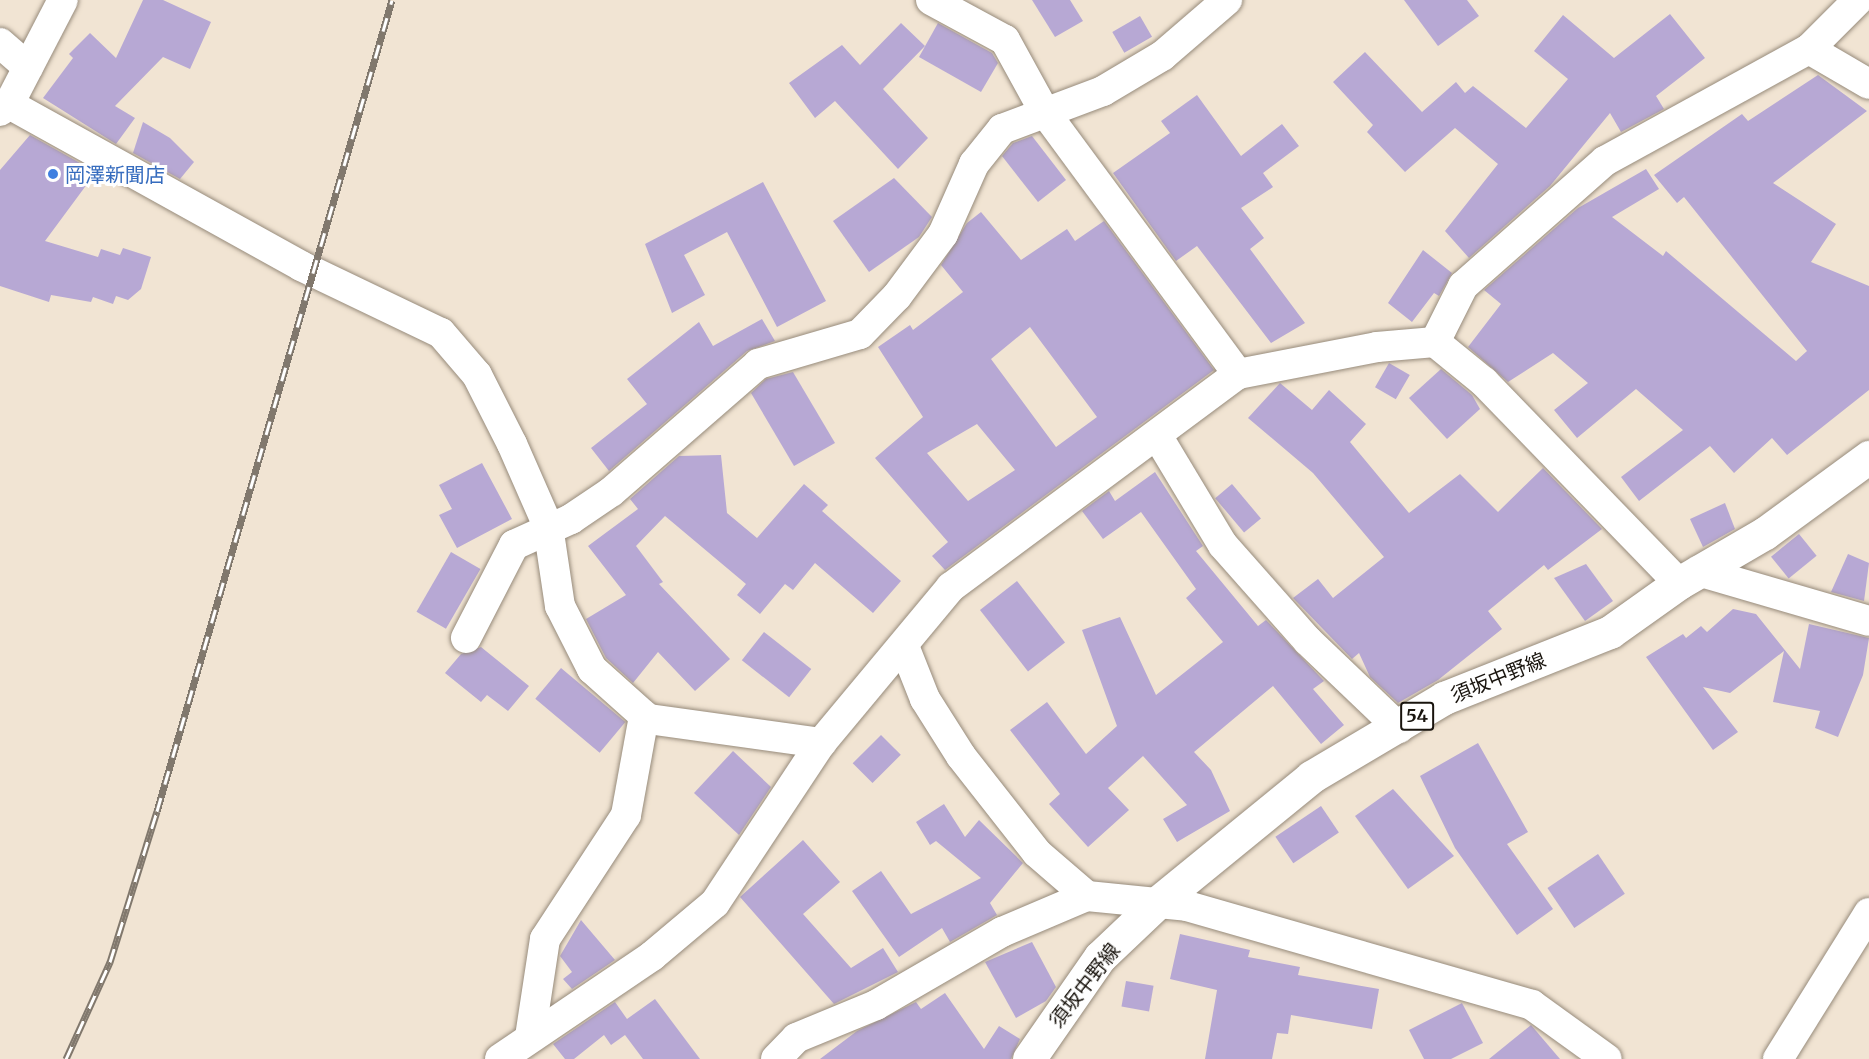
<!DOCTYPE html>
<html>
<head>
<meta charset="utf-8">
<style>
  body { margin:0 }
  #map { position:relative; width:1869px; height:1059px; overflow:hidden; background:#f1e4d3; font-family:Merriweather,"Noto Sans JP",serif }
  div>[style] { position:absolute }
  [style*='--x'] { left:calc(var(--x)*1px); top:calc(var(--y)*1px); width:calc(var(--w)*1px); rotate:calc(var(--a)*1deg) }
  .building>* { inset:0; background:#b7a8d4; transform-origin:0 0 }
  .roads { filter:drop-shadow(0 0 2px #978b7b) drop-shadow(0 0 2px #978b7b) }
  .minor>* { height:30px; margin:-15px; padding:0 15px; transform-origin:15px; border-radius:15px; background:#fff }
  .major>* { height:33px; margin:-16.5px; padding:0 16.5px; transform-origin:16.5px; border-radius:16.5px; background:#fff }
  .rail>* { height:7px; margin-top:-3.5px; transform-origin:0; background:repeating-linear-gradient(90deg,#fff 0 14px,#81786d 0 28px); box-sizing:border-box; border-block:2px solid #81786d }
  .dots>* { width:16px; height:16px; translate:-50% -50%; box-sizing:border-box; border:3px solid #fff; border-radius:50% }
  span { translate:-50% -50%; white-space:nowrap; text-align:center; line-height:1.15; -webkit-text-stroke:6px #fff; paint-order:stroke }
  .shield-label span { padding:2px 4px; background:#fff; border:2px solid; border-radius:4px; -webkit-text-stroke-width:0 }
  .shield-label { font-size:18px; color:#19140e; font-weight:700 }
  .shop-label { font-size:20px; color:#366cbe }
  .left { translate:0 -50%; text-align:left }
  .street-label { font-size:20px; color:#19140e }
</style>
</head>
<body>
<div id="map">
  <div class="building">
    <i style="clip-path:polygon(143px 0,163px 0,211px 22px,190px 69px,163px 57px,115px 106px,135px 118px,116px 144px,43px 98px,73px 58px,69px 54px,90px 33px,116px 58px)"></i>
    <i style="clip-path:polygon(1032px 0,1070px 0,1083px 21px,1055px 37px)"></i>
    <i style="clip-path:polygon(1404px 0,1467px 0,1479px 16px,1438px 46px)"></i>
    <i style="clip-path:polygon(1670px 14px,1705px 58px,1656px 96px,1664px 109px,1621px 132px,1610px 113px,1550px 186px,1469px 258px,1445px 231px,1498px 164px,1455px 128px,1405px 172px,1367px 132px,1373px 125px,1333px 82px,1365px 52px,1422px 112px,1456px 82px,1465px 93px,1473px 86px,1526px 128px,1568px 79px,1534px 51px,1563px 15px,1614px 58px)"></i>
    <i style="left:1140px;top:16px;width:24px;height:32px;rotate:60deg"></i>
    <i style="clip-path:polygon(901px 23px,925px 46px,883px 89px,928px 138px,898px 169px,835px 101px,815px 118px,789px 83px,842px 45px,860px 65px)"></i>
    <i style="clip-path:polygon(938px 23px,992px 53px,998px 63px,981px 92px,919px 57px)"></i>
    <i style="clip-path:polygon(1818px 75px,1867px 111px,1773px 183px,1836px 224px,1811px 262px,1869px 286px,1869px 390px,1787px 455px,1772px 438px,1734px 473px,1710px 446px,1639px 501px,1621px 477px,1683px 430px,1636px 389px,1577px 438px,1554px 410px,1588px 383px,1553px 353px,1508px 382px,1468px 347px,1501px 304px,1484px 290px,1578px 208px,1646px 169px,1659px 189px,1612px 217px,1663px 256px,1666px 251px,1796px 361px,1807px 351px,1684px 197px,1677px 203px,1654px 175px,1742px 114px,1748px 121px)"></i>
    <i style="clip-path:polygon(1197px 95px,1241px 156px,1282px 124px,1299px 146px,1263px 173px,1273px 187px,1241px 208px,1264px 238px,1250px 249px,1305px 323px,1271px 343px,1197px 246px,1176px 261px,1113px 173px,1170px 133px,1161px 121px)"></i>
    <i style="clip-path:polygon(143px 122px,170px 138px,194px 162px,180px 179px,133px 153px)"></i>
    <i style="clip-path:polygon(30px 135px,96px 172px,45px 241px,98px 257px,101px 249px,120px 255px,123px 248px,151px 257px,141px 289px,128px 300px,116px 296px,113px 304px,93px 297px,91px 302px,51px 295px,49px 302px,0 286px,0 170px)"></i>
    <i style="clip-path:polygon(1032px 136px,1066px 180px,1038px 202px,1002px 156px,1013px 143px)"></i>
    <i style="clip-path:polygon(894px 178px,932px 217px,919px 237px,869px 272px,833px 221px)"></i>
    <i style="clip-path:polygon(763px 182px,826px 301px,777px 327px,727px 232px,684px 255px,705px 295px,672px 313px,645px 244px)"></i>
    <i style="clip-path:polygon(evenodd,981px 212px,1021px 260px,1067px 229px,1075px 241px,1104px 221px,1214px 370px,945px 570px,932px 556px,948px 542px,875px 458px,923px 417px,878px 347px,910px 325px,913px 330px,963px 292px,941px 265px,967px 223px,981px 212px,1030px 327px,1097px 417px,1056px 447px,991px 359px,1030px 327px,981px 212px,977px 424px,1015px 470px,968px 501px,927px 453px,977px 424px)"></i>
    <i style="clip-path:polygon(1423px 250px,1452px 273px,1439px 296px,1434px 293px,1412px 322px,1388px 303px)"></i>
    <i style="clip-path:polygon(762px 319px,775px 341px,747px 351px,609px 471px,591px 448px,647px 404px,627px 379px,699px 322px,713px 346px)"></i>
    <i style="left:1389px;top:363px;width:24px;height:28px;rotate:30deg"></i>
    <i style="clip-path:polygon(1441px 369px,1472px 395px,1480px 409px,1447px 439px,1409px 398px)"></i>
    <i style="clip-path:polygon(793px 372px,835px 443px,794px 466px,751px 393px,766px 379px)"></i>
    <i style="clip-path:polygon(1280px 383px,1312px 410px,1329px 390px,1366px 424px,1350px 442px,1409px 513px,1460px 474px,1498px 512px,1543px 468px,1602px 529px,1548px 570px,1544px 565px,1488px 611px,1502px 629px,1438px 680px,1398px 703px,1370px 677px,1359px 653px,1352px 659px,1293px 598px,1318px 579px,1333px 598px,1384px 557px,1313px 473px,1248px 418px)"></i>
    <i style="clip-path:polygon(721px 455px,727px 513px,757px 538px,804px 484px,828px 505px,822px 511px,901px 581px,873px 613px,815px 563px,793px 590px,785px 584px,760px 614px,737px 595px,746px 584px,665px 516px,636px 546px,663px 582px,659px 584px,730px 659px,695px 691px,658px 652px,633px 683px,606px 658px,586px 619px,626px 595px,588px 546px,638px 509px,630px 499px,679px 456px)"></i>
    <i style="clip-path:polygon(482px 463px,512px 519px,457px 548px,439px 515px,452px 509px,439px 485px)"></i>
    <i style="clip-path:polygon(1155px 472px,1203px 546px,1196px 551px,1258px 626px,1266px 620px,1324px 681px,1313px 689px,1344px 725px,1321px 744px,1273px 686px,1194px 752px,1211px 770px,1230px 811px,1177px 842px,1163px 819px,1187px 805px,1143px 756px,1108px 788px,1129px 810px,1088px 847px,1049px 804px,1060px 794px,1010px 730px,1047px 702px,1086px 754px,1117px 726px,1082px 630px,1120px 617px,1156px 695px,1223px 642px,1186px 598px,1196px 589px,1141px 512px,1103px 539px,1082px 511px,1109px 491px,1115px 501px)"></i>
    <i style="left:1232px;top:484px;width:45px;height:22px;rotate:50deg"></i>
    <i style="clip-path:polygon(1725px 503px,1735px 529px,1703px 547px,1690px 519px)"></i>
    <i style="left:1799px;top:534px;width:28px;height:36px;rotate:51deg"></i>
    <i style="left:451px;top:552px;width:34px;height:69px;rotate:30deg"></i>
    <i style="clip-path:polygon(1848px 554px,1869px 563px,1864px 601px,1831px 592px)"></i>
    <i style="clip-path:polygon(1586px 564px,1613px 601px,1585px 621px,1554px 578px)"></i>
    <i style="left:1017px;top:581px;width:78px;height:47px;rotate:52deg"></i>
    <i style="clip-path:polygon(1733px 609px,1756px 614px,1800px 669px,1809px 624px,1869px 638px,1863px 675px,1838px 737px,1815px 728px,1820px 711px,1773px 702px,1784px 651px,1730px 693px,1703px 687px,1738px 732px,1713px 750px,1646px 657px,1683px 634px,1686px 638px,1701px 626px,1707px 632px)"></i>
    <i style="left:764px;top:632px;width:60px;height:36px;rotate:38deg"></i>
    <i style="clip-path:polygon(481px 647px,529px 686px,508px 711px,487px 695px,481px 702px,445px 673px,461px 654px)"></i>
    <i style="left:561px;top:668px;width:84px;height:40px;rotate:40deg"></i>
    <i style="left:881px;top:735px;width:28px;height:40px;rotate:45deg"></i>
    <i style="clip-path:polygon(1478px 743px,1528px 832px,1507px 844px,1553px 909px,1517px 935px,1455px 848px,1420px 776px)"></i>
    <i style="clip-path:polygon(733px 751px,771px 787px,739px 835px,694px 793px)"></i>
    <i style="clip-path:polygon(1393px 789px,1454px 856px,1408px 889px,1355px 816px)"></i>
    <i style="clip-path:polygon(944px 804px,965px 837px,979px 820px,1023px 863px,990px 903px,997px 915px,950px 942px,942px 928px,899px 957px,852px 891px,881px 871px,911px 914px,981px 878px,936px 841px,930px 845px,916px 822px)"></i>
    <i style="left:1321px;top:806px;width:32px;height:55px;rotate:56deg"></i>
    <i style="clip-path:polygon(803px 840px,840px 882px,803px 914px,851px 968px,883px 948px,898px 972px,834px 1004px,740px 897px)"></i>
    <i style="left:1598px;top:854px;width:48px;height:61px;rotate:56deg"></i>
    <i style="clip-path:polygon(581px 920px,615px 960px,572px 989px,563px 979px,572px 972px,560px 956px)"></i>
    <i style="clip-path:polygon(1180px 934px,1250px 950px,1248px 957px,1300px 967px,1298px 975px,1379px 989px,1372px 1029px,1291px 1015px,1288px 1034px,1277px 1033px,1272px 1059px,1205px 1059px,1217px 990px,1170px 979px)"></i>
    <i style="clip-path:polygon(1032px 942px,1056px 987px,1046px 1001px,1016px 1018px,985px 962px)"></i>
    <i style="left:1126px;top:981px;width:28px;height:26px;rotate:10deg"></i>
    <i style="clip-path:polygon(945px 993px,984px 1049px,999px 1026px,1020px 1039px,1011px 1059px,820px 1059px,857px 1031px,916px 1002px,921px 1009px)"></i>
    <i style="clip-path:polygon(655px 999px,700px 1059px,643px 1059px,625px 1035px,611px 1045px,604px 1035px,574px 1059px,565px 1059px,553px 1044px,615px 1002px,627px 1019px)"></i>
    <i style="clip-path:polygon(1462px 1003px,1483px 1043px,1451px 1059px,1424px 1059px,1409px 1030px)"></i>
    <i style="clip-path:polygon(1531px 1025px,1560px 1059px,1489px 1059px)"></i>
  </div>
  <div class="roads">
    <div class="minor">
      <i style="--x:931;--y:0;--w:84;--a:28.4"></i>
      <i style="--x:1005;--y:40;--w:81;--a:61.2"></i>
      <i style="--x:1044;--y:111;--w:327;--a:53.6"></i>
      <i style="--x:0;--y:43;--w:37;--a:41"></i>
      <i style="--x:1809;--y:49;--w:69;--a:30.3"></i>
      <i style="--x:9;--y:104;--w:334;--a:29"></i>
      <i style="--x:301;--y:266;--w:155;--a:25.6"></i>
      <i style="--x:441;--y:333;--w:55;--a:49.4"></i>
      <i style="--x:477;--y:375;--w:77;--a:63.1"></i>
      <i style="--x:512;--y:444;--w:90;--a:66.3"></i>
      <i style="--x:548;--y:526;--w:81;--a:81.5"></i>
      <i style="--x:560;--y:606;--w:71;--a:63.1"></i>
      <i style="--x:592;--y:669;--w:75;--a:41.8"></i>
      <i style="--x:648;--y:719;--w:175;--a:7.9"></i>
      <i style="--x:0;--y:111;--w:11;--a:-38"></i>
      <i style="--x:9;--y:104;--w:117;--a:-62.6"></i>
      <i style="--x:1435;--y:342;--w:63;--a:39.2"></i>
      <i style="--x:1484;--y:382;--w:280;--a:45.9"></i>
      <i style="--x:1158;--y:437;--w:126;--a:59"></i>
      <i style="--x:1223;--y:545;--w:128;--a:48.5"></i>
      <i style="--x:1308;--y:641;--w:126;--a:43.7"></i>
      <i style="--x:1698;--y:571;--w:178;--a:16.3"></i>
      <i style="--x:466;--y:638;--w:105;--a:-62.7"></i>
      <i style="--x:514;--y:545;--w:63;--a:-24.5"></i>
      <i style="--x:571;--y:519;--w:48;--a:-34"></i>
      <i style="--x:611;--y:492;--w:195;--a:-41"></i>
      <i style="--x:758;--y:364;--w:106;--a:-16.4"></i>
      <i style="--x:860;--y:334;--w:53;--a:-45.8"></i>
      <i style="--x:897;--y:296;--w:77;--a:-53.4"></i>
      <i style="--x:943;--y:234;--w:77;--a:-66.1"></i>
      <i style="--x:974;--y:164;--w:45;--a:-51.3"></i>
      <i style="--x:1002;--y:129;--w:108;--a:-20.6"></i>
      <i style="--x:1103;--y:91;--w:69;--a:-30.7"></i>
      <i style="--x:1162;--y:56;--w:86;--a:-40.7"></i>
      <i style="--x:904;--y:646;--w:57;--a:68.4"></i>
      <i style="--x:925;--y:699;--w:67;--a:57.7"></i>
      <i style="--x:961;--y:756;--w:123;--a:51.9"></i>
      <i style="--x:1037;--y:853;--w:66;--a:40.7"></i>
      <i style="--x:530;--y:1037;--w:99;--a:-81.3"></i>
      <i style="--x:545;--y:939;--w:148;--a:-56.8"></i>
      <i style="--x:626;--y:815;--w:101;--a:-79.7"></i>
      <i style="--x:500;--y:1059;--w:184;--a:-34.1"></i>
      <i style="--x:652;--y:956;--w:82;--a:-40.1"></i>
      <i style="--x:715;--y:903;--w:192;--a:-56.5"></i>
      <i style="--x:821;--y:743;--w:203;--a:-50.2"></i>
      <i style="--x:951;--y:587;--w:357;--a:-36.6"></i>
      <i style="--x:1238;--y:374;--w:142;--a:-11"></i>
      <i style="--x:1377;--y:347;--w:58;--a:-4.9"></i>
      <i style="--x:1435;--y:342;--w:63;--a:-63.4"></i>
      <i style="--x:1463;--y:286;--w:189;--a:-41.4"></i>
      <i style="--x:1605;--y:161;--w:233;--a:-28.8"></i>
      <i style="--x:1809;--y:49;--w:69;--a:-45"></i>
      <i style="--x:776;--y:1059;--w:29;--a:-46"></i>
      <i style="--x:796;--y:1038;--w:87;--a:-22.4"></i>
      <i style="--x:876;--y:1005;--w:146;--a:-30.1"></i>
      <i style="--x:1002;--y:932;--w:92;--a:-23"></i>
      <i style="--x:1087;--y:896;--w:100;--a:5.7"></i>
      <i style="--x:1187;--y:906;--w:359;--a:16"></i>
      <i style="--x:1532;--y:1005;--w:92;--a:35.8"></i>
      <i style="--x:1778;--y:1059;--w:172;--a:-58.1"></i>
    </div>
    <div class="major">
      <i style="--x:1029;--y:1059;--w:124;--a:-55.2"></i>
      <i style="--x:1100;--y:957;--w:80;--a:-43.5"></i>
      <i style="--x:1158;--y:902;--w:198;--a:-39.2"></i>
      <i style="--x:1311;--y:777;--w:155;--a:-30.7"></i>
      <i style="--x:1444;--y:698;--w:179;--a:-21.7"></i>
      <i style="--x:1610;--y:632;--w:85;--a:-35.4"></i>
      <i style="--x:1679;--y:583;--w:99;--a:-30.2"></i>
      <i style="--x:1765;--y:533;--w:129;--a:-36.2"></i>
    </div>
  </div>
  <div class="rail">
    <i style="--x:66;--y:1059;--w:107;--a:-65.6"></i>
    <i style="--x:110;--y:962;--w:158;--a:-72.7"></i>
    <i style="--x:157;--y:811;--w:844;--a:-73.84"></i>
  </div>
  <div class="dots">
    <i style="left:53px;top:174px;background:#3f7fe0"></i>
  </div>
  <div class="shield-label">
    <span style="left:1417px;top:716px">54</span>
  </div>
  <div class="shop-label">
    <span class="left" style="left:65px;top:174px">岡澤新聞店</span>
  </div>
  <div class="street-label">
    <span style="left:1498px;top:677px;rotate:-22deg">須坂中野線</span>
    <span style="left:1084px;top:985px;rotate:-52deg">須坂中野線</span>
  </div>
</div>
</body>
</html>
